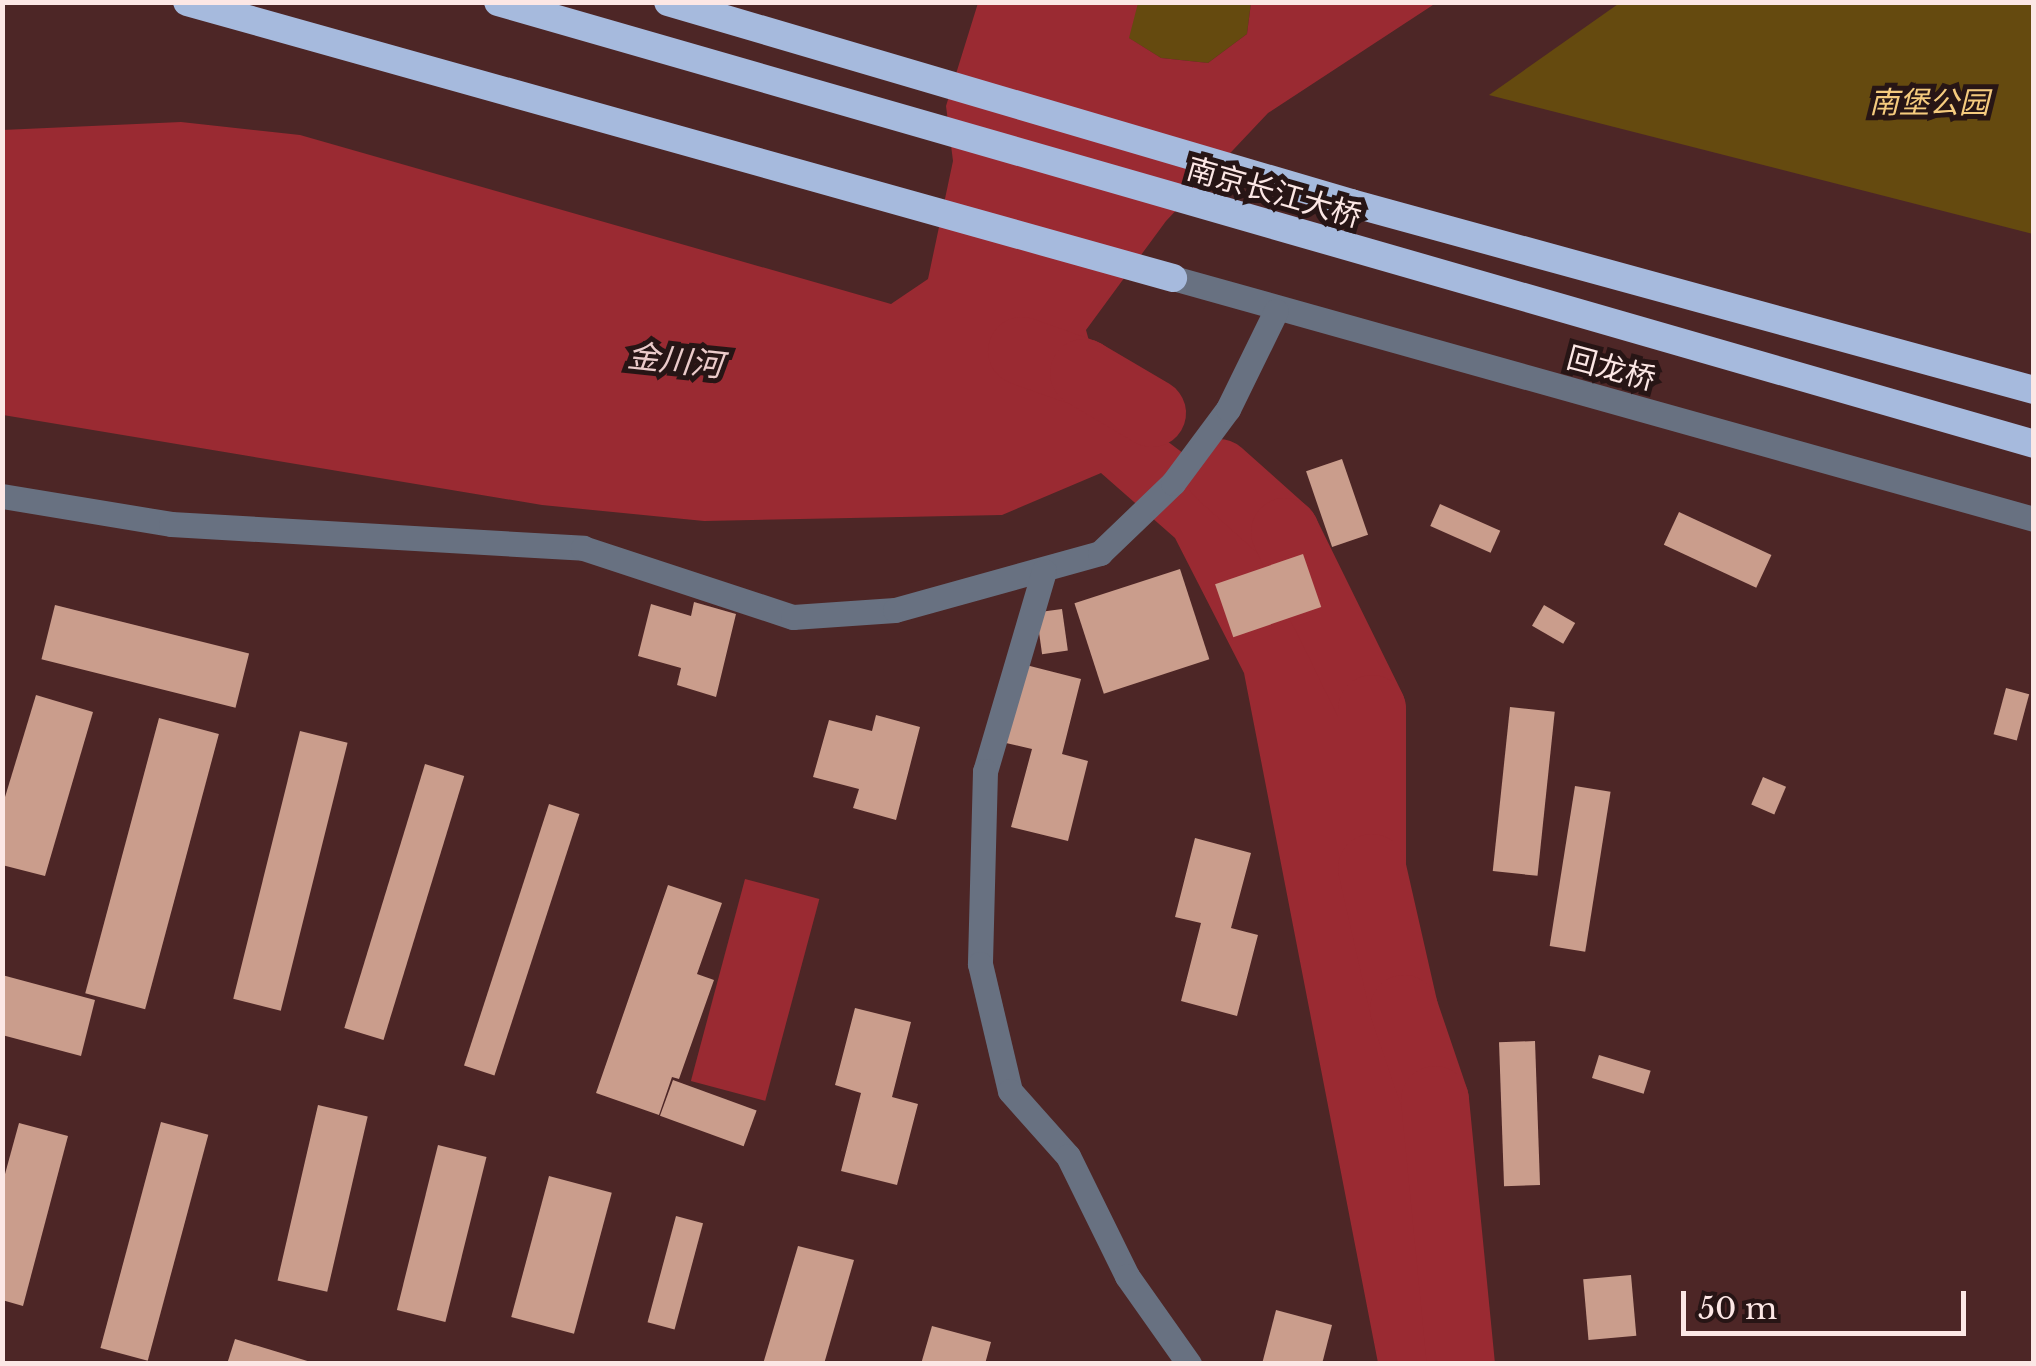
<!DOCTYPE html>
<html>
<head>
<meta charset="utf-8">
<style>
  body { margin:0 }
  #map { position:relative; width:2036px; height:1366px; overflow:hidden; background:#4d2626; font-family:"Libre Baskerville","Noto Sans SC",serif }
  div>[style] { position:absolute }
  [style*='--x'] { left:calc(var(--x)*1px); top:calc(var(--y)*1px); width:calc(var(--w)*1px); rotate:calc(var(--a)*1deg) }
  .green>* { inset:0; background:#654a0f }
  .water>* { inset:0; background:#9a2a32; transform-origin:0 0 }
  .river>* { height:68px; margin:-34px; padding:0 34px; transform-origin:34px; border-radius:34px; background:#9a2a32 }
  .building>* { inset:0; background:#ca9d8c; transform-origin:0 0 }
  .minor>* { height:25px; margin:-12.5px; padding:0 12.5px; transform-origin:12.5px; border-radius:12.5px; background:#687181 }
  .trunk>* { height:28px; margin:-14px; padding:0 14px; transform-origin:14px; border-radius:14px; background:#a6badd }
  span { translate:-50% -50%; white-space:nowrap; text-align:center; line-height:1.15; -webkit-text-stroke:10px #271515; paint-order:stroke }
  .park-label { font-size:30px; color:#f5cb7e; font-style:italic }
  .street-label { font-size:30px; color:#fce7e5 }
  .water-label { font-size:32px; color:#ebcbca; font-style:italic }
  .frame { position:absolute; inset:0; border:5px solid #fce7e5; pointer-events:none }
  .scale { position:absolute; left:1681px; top:1291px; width:285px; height:45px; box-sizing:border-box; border:5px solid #fce7e5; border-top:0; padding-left:12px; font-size:30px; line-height:35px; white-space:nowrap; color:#fce7e5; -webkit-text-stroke:8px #271515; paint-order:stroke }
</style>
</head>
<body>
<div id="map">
  <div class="green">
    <i style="clip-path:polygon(1621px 2px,2033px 3px,2033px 234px,1489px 95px)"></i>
    <i style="clip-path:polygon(1132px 3px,1251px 3px,1247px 34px,1208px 63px,1161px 58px,1127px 37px)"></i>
  </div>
  <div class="water">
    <i style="clip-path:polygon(978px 3px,1138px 3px,1129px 38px,1161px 58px,1208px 63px,1247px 34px,1251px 3px,1436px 3px,1268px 113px,1166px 221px,1086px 330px,1099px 377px,1122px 407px,1208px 472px,1290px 567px,1327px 633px,1353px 722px,1393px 1031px,1428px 1233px,1440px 1363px,1378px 1363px,1244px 673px,1175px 538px,1101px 473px,1002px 515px,704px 521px,542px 505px,3px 415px,2px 130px,181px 122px,300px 135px,891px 304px,928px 279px,953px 161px,946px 106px)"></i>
    <i style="left:745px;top:879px;width:77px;height:209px;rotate:15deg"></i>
  </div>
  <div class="river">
    <i style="--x:1022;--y:351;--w:66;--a:19.5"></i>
    <i style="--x:1084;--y:373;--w:79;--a:30.5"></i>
    <i style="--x:1219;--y:473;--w:89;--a:41.8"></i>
    <i style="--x:1285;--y:532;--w:197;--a:63.8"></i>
    <i style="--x:1372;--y:709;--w:159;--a:90"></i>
    <i style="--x:1372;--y:868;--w:145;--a:77.2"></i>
    <i style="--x:1404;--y:1009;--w:96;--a:71.2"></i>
    <i style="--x:1435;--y:1100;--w:265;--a:84.4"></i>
  </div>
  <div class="building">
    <i style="left:1342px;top:459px;width:80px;height:38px;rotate:71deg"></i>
    <i style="left:1440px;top:504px;width:66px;height:24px;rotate:24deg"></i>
    <i style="left:1679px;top:512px;width:102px;height:36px;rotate:25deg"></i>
    <i style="left:1303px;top:554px;width:56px;height:93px;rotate:71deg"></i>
    <i style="left:1180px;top:569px;width:95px;height:111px;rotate:72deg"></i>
    <i style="clip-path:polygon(694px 602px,736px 614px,716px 697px,677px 685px,681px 668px,638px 656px,651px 604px,691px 616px)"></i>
    <i style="left:55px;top:605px;width:200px;height:56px;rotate:14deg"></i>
    <i style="left:1544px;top:605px;width:36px;height:24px;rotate:30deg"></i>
    <i style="left:1062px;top:609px;width:42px;height:26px;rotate:82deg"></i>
    <i style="clip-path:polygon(1026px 665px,1081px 679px,1062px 754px,1088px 761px,1068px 841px,1011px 827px,1032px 749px,1006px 743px)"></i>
    <i style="left:2006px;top:688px;width:24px;height:48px;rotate:15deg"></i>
    <i style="clip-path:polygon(36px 695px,93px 712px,45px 876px,2px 865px,2px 807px)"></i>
    <i style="left:1510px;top:707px;width:45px;height:165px;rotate:6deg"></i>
    <i style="clip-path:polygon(876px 715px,920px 727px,896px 820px,853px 808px,859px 789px,813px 777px,829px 720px,872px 731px)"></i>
    <i style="left:159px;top:718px;width:62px;height:285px;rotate:15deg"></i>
    <i style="left:300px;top:731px;width:49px;height:276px;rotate:14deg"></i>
    <i style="left:425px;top:764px;width:41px;height:276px;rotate:17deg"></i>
    <i style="left:1763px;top:777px;width:25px;height:30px;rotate:23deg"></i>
    <i style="left:1575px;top:786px;width:36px;height:162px;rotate:9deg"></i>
    <i style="left:549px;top:804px;width:32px;height:275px;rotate:18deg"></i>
    <i style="clip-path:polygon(1195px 838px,1251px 853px,1231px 928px,1258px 935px,1237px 1016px,1181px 1001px,1201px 923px,1175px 917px)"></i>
    <i style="clip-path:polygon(668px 885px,722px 903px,697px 974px,714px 980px,679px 1079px,672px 1077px,659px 1115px,596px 1093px)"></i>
    <i style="clip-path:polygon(2px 975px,95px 1000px,81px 1056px,2px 1035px)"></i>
    <i style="clip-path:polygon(855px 1008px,911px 1022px,892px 1097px,918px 1104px,897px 1185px,841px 1171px,861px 1093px,835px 1085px)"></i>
    <i style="left:1535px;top:1041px;width:144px;height:36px;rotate:88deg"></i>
    <i style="left:1599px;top:1055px;width:54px;height:24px;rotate:17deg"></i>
    <i style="left:673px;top:1080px;width:89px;height:38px;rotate:20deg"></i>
    <i style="left:318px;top:1105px;width:51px;height:180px;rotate:13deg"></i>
    <i style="left:161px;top:1122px;width:49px;height:234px;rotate:15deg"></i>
    <i style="clip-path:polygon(19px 1123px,68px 1136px,23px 1306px,2px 1300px,2px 1185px)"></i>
    <i style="left:438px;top:1145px;width:50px;height:170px;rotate:14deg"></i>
    <i style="left:549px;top:1176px;width:65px;height:146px;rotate:15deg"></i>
    <i style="left:676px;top:1216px;width:28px;height:110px;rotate:15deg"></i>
    <i style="clip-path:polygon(798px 1246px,854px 1260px,824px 1364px,763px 1364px)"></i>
    <i style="left:1631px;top:1275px;width:61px;height:48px;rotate:85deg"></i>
    <i style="clip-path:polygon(1276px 1310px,1332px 1325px,1322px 1364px,1262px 1364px)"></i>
    <i style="clip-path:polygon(932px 1326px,991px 1342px,985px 1364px,921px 1364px)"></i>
    <i style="clip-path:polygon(235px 1339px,314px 1363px,314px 1364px,227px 1364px)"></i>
  </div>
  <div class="minor">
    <i style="--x:1173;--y:278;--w:894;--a:15.64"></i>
    <i style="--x:2;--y:496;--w:171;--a:9.4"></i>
    <i style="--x:171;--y:524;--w:413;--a:3.3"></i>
    <i style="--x:583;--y:548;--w:221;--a:18.2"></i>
    <i style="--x:793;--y:617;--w:102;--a:-3.9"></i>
    <i style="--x:895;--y:610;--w:213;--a:-15.5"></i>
    <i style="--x:1100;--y:553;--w:101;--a:-43.8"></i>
    <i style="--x:1173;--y:483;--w:92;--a:-53.4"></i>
    <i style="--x:1228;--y:409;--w:109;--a:-63.9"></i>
    <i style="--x:1044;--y:571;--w:209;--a:106.4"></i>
    <i style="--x:985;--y:771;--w:193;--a:91.5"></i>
    <i style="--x:980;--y:964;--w:130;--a:76.7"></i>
    <i style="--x:1010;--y:1091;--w:87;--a:48.3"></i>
    <i style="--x:1068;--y:1156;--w:134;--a:63.8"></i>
    <i style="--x:1127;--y:1276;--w:108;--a:54.8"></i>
  </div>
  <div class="trunk">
    <i style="--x:187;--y:2;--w:1024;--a:15.64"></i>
    <i style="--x:498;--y:2;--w:1598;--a:16.05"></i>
    <i style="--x:668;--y:2;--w:712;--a:16.4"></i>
    <i style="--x:1351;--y:203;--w:708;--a:15.31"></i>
  </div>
  <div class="park-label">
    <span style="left:1929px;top:103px">南堡公园</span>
  </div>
  <div class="street-label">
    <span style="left:1274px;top:193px;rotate:16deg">南京长江大桥</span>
    <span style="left:1611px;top:369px;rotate:15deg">回龙桥</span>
  </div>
  <div class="water-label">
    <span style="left:675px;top:361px;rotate:6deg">金川河</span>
  </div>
  <div class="frame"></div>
  <div class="scale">50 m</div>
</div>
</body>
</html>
